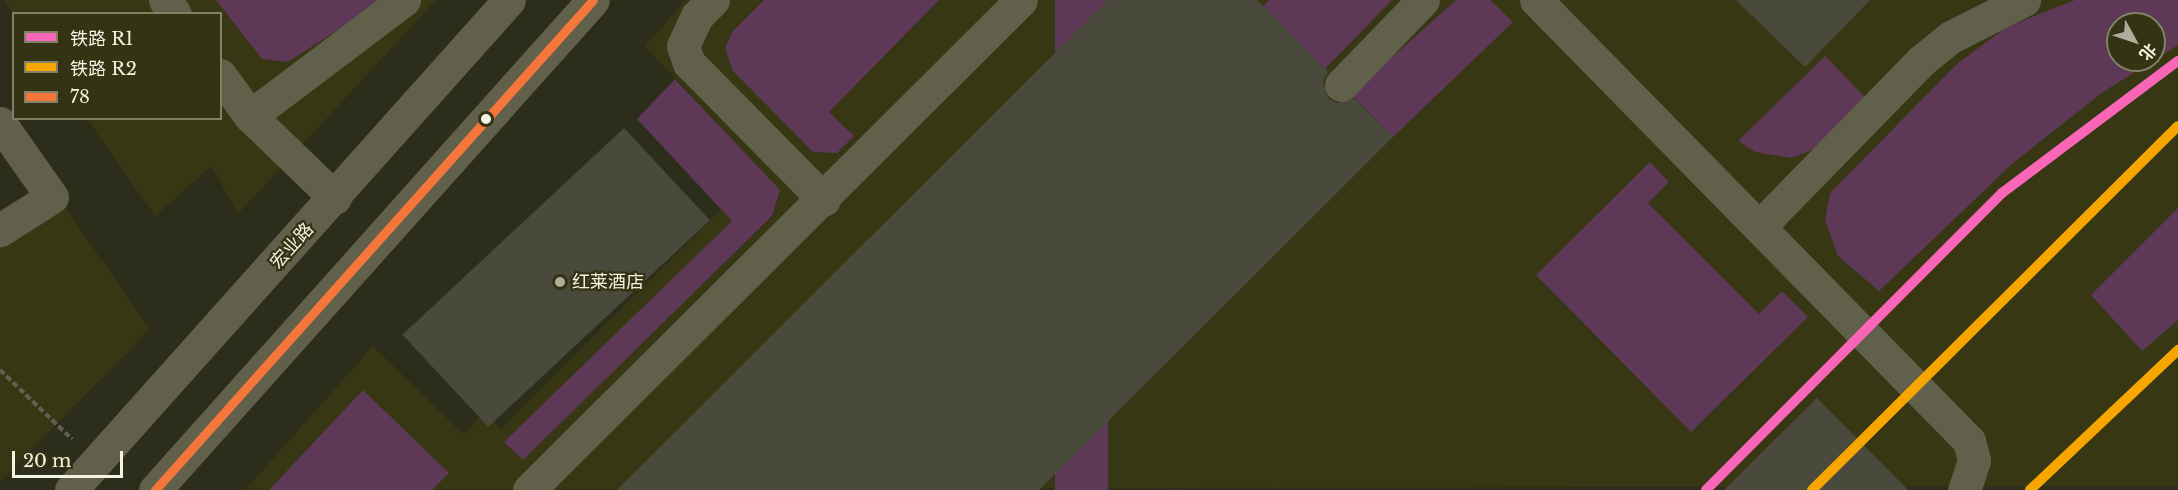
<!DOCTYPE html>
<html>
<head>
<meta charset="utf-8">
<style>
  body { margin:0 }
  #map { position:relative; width:2178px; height:490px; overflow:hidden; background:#2d2d1c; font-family:"Libre Baskerville","Noto Sans SC",serif }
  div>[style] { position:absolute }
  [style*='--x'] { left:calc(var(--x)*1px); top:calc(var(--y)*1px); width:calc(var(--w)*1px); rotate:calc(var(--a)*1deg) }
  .built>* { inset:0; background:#383714 }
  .green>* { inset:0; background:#5d3857; transform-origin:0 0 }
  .building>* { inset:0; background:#4a4a3c; transform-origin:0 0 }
  .path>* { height:4px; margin-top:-2px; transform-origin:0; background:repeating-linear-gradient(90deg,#616151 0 6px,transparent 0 9px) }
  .minor>* { height:33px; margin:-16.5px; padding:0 16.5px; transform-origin:16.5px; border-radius:16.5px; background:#60604b }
  .bus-1>* { height:9px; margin:-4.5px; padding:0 4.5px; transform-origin:4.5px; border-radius:4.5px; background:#f5763a }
  .rail-1>* { height:10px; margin:-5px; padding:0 5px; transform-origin:5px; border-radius:5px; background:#fa66b7 }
  .rail-2>* { height:10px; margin:-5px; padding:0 5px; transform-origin:5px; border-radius:5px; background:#f7a600 }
  .dots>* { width:16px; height:16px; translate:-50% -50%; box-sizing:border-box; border:3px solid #343415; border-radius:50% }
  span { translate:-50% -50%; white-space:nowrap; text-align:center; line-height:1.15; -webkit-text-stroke:4.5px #343415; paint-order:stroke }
  .street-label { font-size:18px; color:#f4f4e2 }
  .poi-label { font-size:18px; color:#f4f4e2 }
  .left { translate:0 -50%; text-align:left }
  .legend { position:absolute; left:12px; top:12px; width:210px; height:108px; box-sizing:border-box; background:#343415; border:2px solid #818167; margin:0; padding:8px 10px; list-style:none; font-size:18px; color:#f4f4e2 }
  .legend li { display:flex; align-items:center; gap:12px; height:30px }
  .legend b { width:30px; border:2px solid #818167 }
  .north { position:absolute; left:2106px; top:12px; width:60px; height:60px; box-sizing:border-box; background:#343415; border:2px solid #818167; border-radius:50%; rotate:130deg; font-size:16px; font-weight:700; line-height:24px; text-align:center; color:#f4f4e2 }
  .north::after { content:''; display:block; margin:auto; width:21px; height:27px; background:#aeae9d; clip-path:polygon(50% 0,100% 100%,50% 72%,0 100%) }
  .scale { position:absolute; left:12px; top:451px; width:111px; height:27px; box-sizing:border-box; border:3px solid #f4f4e2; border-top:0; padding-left:8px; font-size:18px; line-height:21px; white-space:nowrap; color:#f4f4e2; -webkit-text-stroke:4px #343415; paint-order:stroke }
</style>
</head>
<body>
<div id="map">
  <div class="built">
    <i style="clip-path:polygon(4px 0,436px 0,238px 214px,211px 166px,155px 216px,87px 119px,220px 118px,220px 14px,13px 14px)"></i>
    <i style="clip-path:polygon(evenodd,686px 0,2178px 0,2178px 486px,245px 490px,373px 346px,463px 434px,484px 413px,501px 429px,761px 170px,645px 46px,686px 0,2118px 24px,2154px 24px,2154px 60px,2118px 60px,2118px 24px)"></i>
    <i style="clip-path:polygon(64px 206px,150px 329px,0 482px,0 245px)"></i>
  </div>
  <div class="green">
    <i style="clip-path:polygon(216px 0,384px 0,288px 62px,262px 59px)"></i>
    <i style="clip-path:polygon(764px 0,939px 0,829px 112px,854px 136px,837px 153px,813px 152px,733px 71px,725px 48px,733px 31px)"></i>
    <i style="left:1055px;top:0;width:53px;height:694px"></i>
    <i style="clip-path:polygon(1269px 0,1392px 0,1325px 69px,1263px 6px)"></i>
    <i style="clip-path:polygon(1456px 0,1490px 0,1513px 22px,1393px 137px,1351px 94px)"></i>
    <i style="clip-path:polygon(evenodd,2075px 0,2178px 0,2178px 45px,2103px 92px,2013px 163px,1879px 291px,1838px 256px,1825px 220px,1830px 193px,1958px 63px,2007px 27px,2075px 0,2118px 24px,2154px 24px,2154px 60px,2118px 60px,2118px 24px)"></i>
    <i style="clip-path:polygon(1825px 56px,1867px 99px,1817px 148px,1791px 158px,1755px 152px,1738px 141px)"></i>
    <i style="clip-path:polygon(675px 79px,780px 190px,772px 216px,523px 460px,504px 442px,732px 221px,637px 119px)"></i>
    <i style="clip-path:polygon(1650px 162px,1669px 182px,1648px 203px,1759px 314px,1782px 291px,1808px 317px,1691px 432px,1536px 275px)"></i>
    <i style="clip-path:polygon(2178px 208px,2178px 320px,2142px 351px,2091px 295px)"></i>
    <i style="clip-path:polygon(363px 390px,449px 473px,432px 490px,269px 490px)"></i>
  </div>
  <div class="building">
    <i style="clip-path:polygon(1108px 0,1257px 0,1328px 72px,1323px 81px,1328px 98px,1337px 103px,1354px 98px,1393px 137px,1039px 490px,617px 490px)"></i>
    <i style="clip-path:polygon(1736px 0,1870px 0,1805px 67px)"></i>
    <i style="left:624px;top:128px;width:126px;height:303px;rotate:47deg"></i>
    <i style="clip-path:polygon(1817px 398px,1908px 490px,1724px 490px)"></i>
  </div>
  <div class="path">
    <i style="--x:0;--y:370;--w:100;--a:43.8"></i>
  </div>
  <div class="minor">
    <i style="--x:165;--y:0;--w:17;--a:54"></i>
    <i style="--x:713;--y:0;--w:23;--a:135"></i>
    <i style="--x:697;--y:16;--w:33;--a:115"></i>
    <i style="--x:683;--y:46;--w:18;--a:71"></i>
    <i style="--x:689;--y:63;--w:192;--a:45.4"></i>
    <i style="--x:1536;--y:0;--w:618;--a:45.52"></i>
    <i style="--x:1969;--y:441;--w:20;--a:75"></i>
    <i style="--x:1974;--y:460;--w:32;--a:108"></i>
    <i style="--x:220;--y:75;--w:51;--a:53.8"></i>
    <i style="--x:250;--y:116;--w:118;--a:44"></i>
    <i style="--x:1341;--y:85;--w:118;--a:-46"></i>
    <i style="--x:250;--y:116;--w:193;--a:-37"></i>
    <i style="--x:0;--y:123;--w:90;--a:54.9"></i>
    <i style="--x:52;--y:197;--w:62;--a:147.6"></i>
    <i style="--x:1761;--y:225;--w:229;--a:-45.7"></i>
    <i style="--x:1921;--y:61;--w:38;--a:-39"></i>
    <i style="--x:1951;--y:37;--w:82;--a:-26.9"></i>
    <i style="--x:71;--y:490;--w:657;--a:-48.21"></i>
    <i style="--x:155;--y:490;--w:657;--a:-48.21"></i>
    <i style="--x:529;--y:490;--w:694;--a:-44.88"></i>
  </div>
  <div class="bus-1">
    <i style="--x:155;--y:490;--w:657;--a:-48.21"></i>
  </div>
  <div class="rail-1">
    <i style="--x:1706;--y:490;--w:419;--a:-45.1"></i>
    <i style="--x:2002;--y:193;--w:220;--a:-36.9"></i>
  </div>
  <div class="rail-2">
    <i style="--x:1812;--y:490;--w:516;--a:-44.84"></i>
    <i style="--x:2030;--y:490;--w:204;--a:-43.4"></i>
  </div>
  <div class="dots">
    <i style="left:486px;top:119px;background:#f4f4e2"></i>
    <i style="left:560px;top:282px;background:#aeae9d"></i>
  </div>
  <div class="street-label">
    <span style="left:292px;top:246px;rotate:-48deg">宏业路</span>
  </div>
  <div class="poi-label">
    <span class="left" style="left:572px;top:282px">红莱酒店</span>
  </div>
  <ul class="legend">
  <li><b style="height:8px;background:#fa66b7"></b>铁路 R1</li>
  <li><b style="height:8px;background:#f7a600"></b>铁路 R2</li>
  <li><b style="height:8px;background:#f5763a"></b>78</li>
  </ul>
  <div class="north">北</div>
  <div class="scale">20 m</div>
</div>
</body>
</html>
